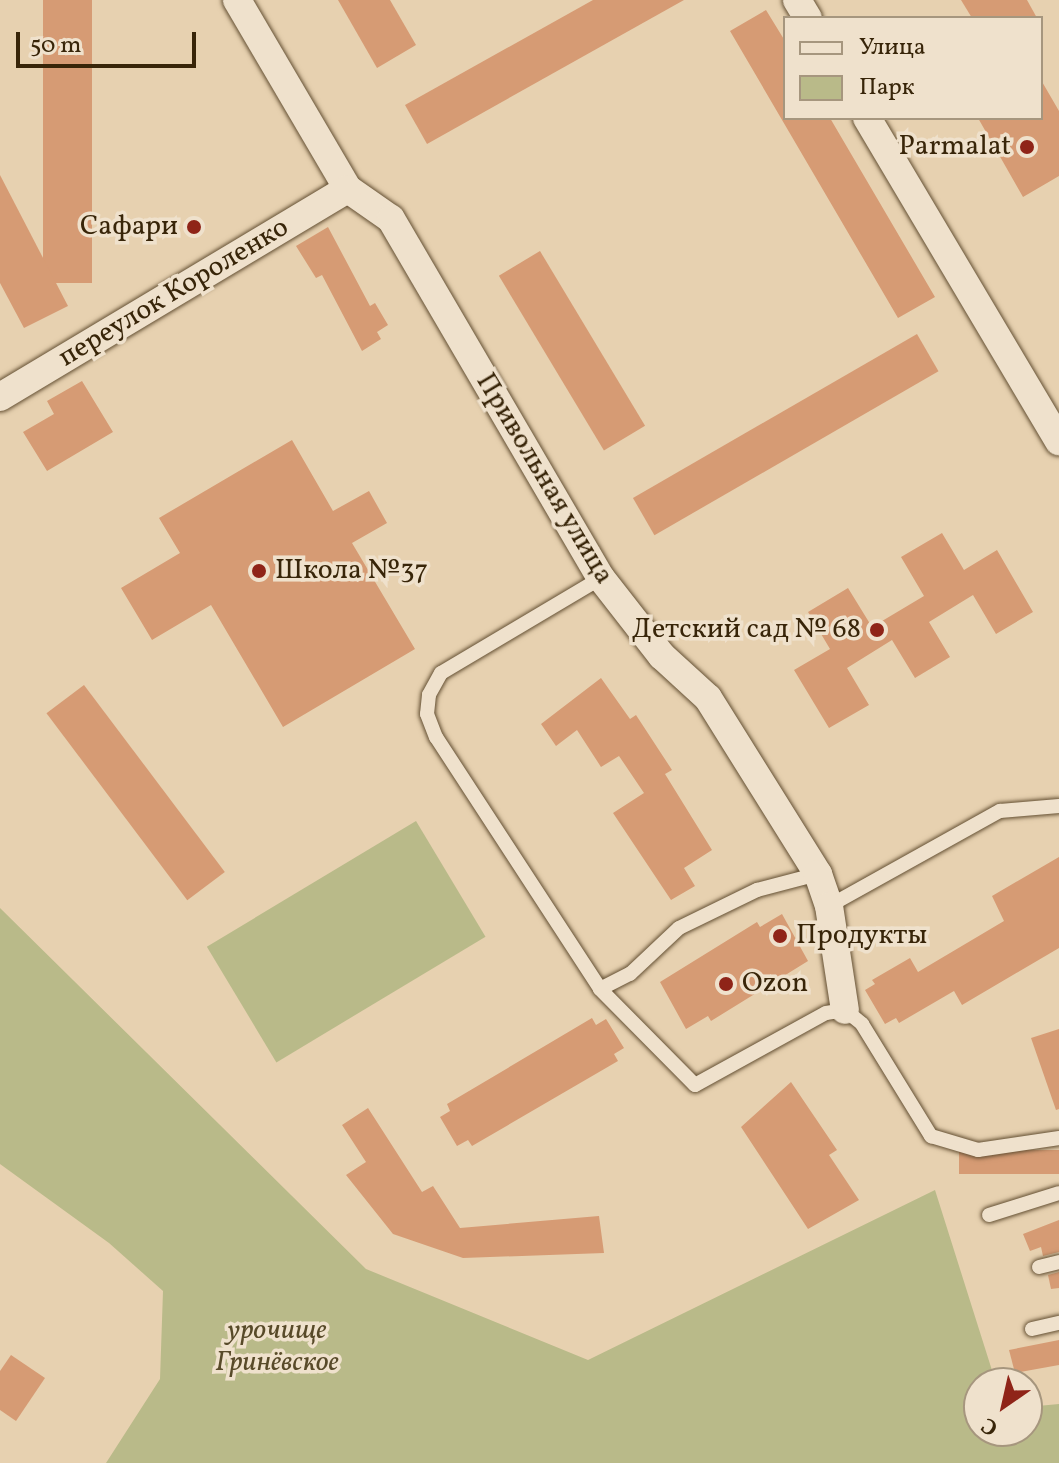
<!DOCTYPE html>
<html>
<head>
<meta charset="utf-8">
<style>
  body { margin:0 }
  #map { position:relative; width:1059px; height:1463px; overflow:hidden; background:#e7d1b0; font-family:Vollkorn,serif }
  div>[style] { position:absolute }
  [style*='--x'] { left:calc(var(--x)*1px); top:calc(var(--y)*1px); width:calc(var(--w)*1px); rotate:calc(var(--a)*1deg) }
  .green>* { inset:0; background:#b9ba89; transform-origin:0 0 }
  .building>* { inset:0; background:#d69b74; transform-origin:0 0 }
  .roads { filter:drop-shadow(0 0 2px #645033) drop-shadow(0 0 2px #645033) }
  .service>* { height:14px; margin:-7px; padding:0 7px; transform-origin:7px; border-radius:7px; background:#efe1cc }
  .minor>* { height:28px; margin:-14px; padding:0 14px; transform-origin:14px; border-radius:14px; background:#efe1cc }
  .dots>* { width:22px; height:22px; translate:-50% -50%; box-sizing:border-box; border:4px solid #efe1cc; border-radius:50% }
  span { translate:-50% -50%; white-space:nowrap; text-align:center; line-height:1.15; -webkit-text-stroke:7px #efe1cc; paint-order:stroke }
  .poi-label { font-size:28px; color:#382509 }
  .right { translate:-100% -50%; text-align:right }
  .left { translate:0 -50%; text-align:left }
  .street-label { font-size:28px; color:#382509 }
  .park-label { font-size:28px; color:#584a29; font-style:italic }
  .legend { position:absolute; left:783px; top:16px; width:260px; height:104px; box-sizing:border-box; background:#efe1cc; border:2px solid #a6967e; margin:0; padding:10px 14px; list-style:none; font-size:24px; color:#382509 }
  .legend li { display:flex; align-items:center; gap:16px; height:40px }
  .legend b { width:40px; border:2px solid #a6967e }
  .north { position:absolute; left:963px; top:1367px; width:80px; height:80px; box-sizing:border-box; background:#efe1cc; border:2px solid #a6967e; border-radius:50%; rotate:214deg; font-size:22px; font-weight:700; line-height:32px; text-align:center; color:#382509 }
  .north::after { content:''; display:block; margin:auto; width:28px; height:36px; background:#8f2418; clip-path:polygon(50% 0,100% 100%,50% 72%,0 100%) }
  .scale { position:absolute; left:16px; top:32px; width:180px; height:36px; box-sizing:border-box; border:4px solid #382509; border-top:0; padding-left:10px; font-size:24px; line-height:28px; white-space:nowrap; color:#382509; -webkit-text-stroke:6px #efe1cc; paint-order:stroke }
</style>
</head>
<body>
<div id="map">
  <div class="green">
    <i style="left:416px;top:821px;width:135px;height:244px;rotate:59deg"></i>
    <i style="clip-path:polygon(0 908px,366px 1269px,588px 1360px,935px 1190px,996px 1383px,979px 1383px,979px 1431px,1027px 1431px,1027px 1407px,1059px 1404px,1059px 1463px,106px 1463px,160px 1379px,163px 1291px,109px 1243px,0 1164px)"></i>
  </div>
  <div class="building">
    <i style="left:43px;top:0;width:49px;height:283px"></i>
    <i style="clip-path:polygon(338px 0,390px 0,416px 45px,377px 68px)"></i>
    <i style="clip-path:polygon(593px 0,684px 0,427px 144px,405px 105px)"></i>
    <i style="clip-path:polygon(961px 0,1027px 0,1037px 18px,972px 18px)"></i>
    <i style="clip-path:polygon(766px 10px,785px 41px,785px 118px,830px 118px,935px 297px,898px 318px,730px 31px)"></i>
    <i style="clip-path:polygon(1041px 80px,1059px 111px,1059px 176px,1023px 197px,978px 118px,1041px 118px)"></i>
    <i style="clip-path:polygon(0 175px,68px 306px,24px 328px,0 283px)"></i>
    <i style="clip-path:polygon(328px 227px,370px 306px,375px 303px,388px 325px,377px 332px,381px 339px,362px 351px,322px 275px,316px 278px,296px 246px)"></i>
    <i style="left:540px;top:251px;width:204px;height:48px;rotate:59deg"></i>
    <i style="left:917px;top:334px;width:43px;height:328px;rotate:60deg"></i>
    <i style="clip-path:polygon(82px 381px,113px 432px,47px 471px,23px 432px,54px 414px,47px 401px)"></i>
    <i style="clip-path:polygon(292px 440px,333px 511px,369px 491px,387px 523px,352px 543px,415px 649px,283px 727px,211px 605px,152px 640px,121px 588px,180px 553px,159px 518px)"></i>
    <i style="clip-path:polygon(942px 533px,964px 570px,997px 550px,1033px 612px,996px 634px,973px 595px,929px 622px,950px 657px,915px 678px,892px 640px,847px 668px,869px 705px,829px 728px,794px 670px,830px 649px,808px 612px,848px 588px,872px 627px,924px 596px,901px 557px)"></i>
    <i style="clip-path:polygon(601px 678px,630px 719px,636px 715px,672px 770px,665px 774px,712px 850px,684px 868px,695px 886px,671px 900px,613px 813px,644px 793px,619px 756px,601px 767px,577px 730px,556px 746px,541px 724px)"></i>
    <i style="left:84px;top:685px;width:234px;height:47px;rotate:53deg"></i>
    <i style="clip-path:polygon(1059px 857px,1059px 948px,962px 1005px,954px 991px,899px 1023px,896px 1018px,885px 1024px,865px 990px,875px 984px,872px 980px,910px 958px,918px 972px,1004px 921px,992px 896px)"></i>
    <i style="clip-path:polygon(782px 914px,808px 961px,711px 1021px,708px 1016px,686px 1029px,660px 982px,757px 922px,760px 927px)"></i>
    <i style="clip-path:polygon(592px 1018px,596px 1025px,606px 1019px,624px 1048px,614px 1054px,618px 1061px,472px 1146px,468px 1140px,457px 1146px,440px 1117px,450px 1111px,447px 1104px)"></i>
    <i style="clip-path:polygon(1059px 1029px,1059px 1109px,1056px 1110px,1031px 1038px)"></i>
    <i style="clip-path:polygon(791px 1082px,837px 1150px,829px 1155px,859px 1200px,808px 1229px,741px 1127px)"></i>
    <i style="clip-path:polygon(368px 1108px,422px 1192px,433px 1186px,460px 1228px,599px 1216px,604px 1253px,463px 1258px,393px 1234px,346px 1175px,366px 1162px,342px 1125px)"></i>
    <i style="left:1059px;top:1150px;width:24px;height:100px;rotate:90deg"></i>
    <i style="clip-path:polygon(1059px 1220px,1059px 1252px,1043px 1256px,1041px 1247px,1030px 1251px,1023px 1234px)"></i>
    <i style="clip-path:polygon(1059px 1272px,1059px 1288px,1051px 1289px,1048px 1275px)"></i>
    <i style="clip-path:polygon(1059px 1340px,1059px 1365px,1015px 1373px,1009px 1350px)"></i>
    <i style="clip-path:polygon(11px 1355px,45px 1378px,16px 1421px,0 1410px,0 1371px)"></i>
  </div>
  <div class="roads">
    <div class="service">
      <i style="--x:601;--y:578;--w:186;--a:149.3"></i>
      <i style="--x:441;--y:673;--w:25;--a:119"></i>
      <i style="--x:429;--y:695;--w:19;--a:96"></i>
      <i style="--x:427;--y:714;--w:25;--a:69"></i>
      <i style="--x:436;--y:737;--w:301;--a:56.9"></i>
      <i style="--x:600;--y:989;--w:135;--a:45.3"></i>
      <i style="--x:695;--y:1085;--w:149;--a:-28.8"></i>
      <i style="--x:826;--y:1013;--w:19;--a:-9"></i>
      <i style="--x:845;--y:1010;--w:22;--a:39"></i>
      <i style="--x:862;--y:1024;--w:132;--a:58.4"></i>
      <i style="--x:931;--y:1136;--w:49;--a:16.6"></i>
      <i style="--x:978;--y:1150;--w:82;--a:-8.4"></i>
      <i style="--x:829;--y:906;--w:196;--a:-29.1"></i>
      <i style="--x:1000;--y:811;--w:59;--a:-4.8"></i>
      <i style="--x:600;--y:989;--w:34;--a:-27"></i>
      <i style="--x:630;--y:974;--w:67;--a:-43.2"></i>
      <i style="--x:679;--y:928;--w:87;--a:-26"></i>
      <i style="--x:757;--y:890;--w:63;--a:-14.7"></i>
      <i style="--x:989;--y:1215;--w:73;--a:-17.4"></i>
      <i style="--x:1039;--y:1267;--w:21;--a:-14"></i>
      <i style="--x:1032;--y:1329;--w:28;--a:-13"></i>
    </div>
    <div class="minor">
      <i style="--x:237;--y:0;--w:219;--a:59.6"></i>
      <i style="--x:348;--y:189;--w:52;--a:34.9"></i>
      <i style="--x:391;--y:219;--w:416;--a:59.7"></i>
      <i style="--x:601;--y:578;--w:99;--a:52"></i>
      <i style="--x:662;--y:656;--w:62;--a:42.4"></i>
      <i style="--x:708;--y:698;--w:208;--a:58"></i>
      <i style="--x:818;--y:874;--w:34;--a:71"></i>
      <i style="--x:829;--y:906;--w:105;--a:81.3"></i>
      <i style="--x:797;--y:0;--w:21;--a:59"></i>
      <i style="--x:867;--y:118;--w:376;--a:59.3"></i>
      <i style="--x:0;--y:397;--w:405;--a:-30.9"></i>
    </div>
  </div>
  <div class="dots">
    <i style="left:1027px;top:147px;background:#8f2418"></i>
    <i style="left:194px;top:227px;background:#8f2418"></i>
    <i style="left:259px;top:571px;background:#8f2418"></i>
    <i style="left:877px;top:630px;background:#8f2418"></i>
    <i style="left:780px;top:936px;background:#8f2418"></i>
    <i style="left:726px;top:984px;background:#8f2418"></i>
  </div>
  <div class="poi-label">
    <span class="right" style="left:1011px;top:147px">Parmalat</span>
    <span class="right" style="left:178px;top:227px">Сафари</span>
    <span class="left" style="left:275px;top:571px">Школа №37</span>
    <span class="right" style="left:861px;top:630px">Детский сад № 68</span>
    <span class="left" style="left:796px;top:936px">Продукты</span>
    <span class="left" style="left:742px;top:984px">Ozon</span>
  </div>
  <div class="street-label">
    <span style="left:174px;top:293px;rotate:-31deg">переулок Короленко</span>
    <span style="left:544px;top:479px;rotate:59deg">Привольная улица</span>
  </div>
  <div class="park-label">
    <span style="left:277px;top:1347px">урочище<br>Гринёвское</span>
  </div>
  <ul class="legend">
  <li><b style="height:10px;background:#efe1cc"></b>Улица</li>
  <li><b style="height:22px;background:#b9ba89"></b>Парк</li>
  </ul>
  <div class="north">С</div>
  <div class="scale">50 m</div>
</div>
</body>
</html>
